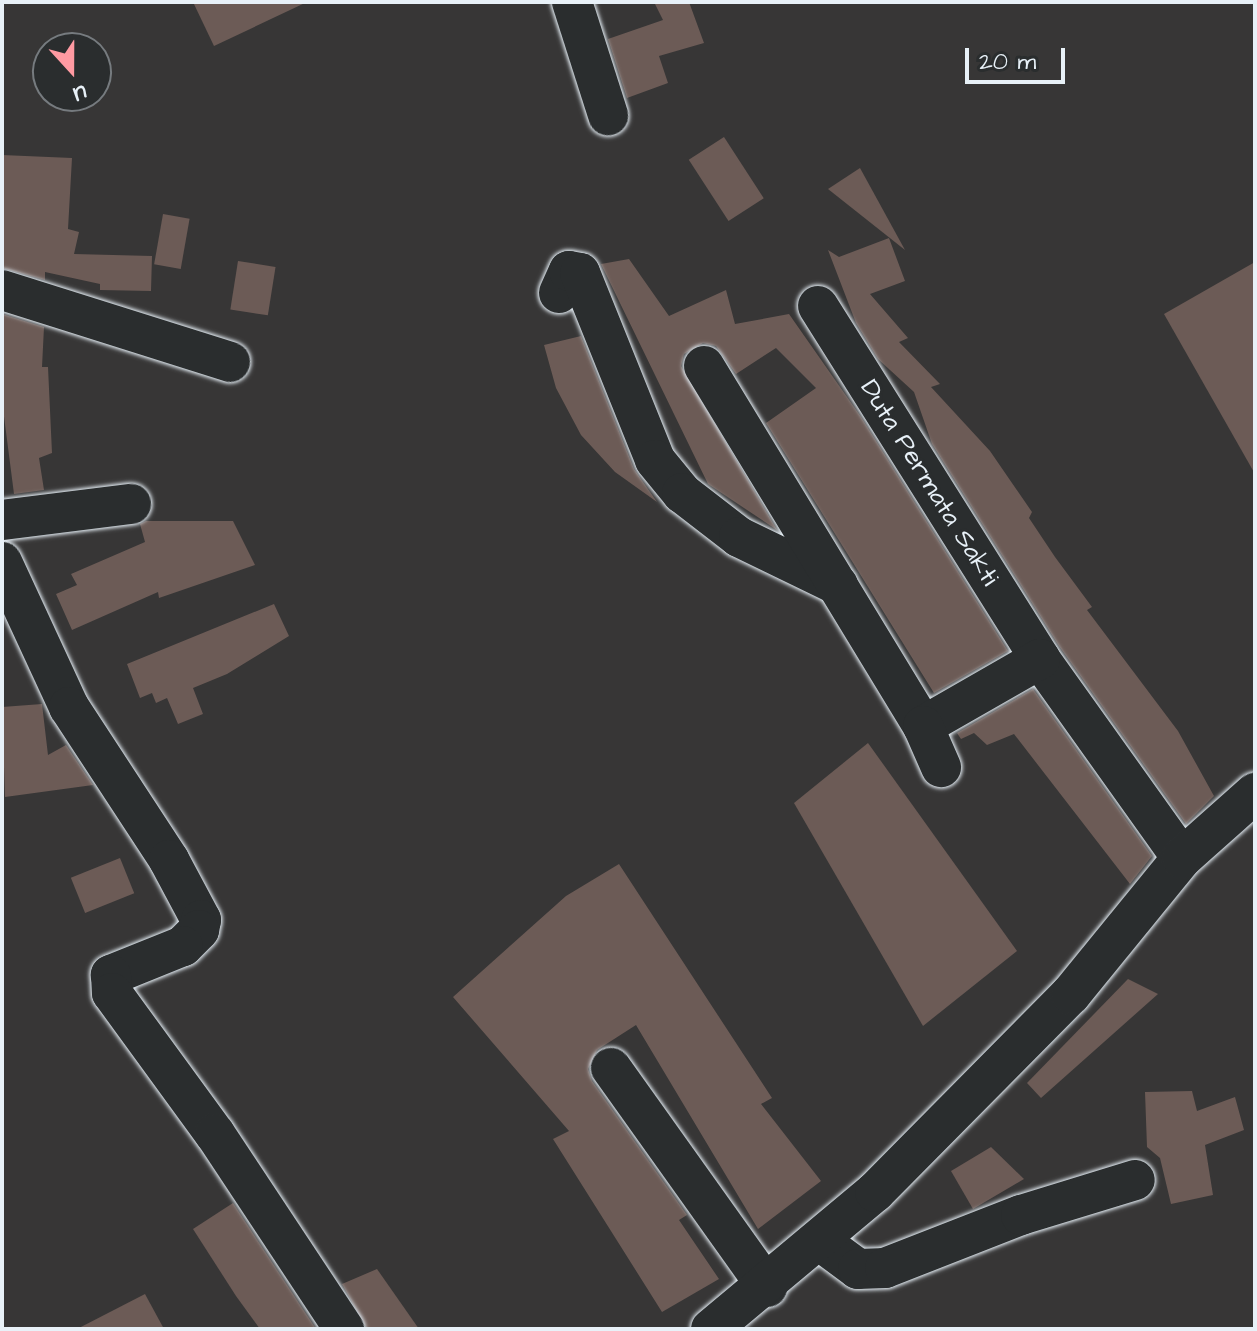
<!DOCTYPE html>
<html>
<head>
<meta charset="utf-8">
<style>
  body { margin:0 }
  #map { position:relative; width:1257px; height:1331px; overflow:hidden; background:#373636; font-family:"Architects Daughter",sans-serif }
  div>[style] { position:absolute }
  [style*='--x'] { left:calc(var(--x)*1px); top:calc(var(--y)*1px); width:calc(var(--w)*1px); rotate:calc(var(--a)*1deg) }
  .building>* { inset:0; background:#6c5b56; transform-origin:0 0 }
  .roads { filter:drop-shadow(0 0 2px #e8f1f8) drop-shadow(0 0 2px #e8f1f8) }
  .minor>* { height:40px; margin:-20px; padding:0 20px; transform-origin:20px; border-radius:20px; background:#2a2d2e }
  span { translate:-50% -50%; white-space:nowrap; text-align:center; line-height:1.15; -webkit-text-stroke:6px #2a2d2e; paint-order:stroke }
  .street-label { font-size:26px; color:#e8f1f8 }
  .frame { position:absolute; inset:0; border:4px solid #e8f1f8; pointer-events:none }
  .north { position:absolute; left:32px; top:32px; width:80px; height:80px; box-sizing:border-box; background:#2a2d2e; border:2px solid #767b7f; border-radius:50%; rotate:159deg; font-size:22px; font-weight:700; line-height:32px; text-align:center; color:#e8f1f8 }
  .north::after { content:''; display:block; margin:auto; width:28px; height:36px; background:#ff9aa2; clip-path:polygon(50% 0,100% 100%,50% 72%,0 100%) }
  .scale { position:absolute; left:965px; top:48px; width:100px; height:36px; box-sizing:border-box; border:4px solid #e8f1f8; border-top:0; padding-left:10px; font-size:24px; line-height:28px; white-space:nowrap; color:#e8f1f8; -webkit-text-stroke:6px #2a2d2e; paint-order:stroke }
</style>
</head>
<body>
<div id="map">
  <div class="building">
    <i style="clip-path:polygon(193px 2px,307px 2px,214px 46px)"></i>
    <i style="clip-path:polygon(654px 2px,689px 2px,704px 43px,659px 56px,668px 83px,627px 98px,608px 39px,663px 20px)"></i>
    <i style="left:724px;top:137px;width:73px;height:42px;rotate:57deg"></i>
    <i style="clip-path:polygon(2px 155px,72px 158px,68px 229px,79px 232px,74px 254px,152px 256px,151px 291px,100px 290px,100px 284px,45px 272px,45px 280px,2px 268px)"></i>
    <i style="clip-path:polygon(860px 168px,905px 250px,828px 189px)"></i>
    <i style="left:163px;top:214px;width:27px;height:51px;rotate:10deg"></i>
    <i style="clip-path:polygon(889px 238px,905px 281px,870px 294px,908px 338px,899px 342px,940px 384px,931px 387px,990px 451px,1032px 512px,1029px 518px,1055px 557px,1092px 607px,1087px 610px,1178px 731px,1214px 796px,1186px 824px,1059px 646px,932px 444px,914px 392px,878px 359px,856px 323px,828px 250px,839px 257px)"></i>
    <i style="clip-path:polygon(629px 259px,669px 316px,726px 290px,735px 324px,789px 314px,861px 417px,1008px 651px,934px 693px,766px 423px,816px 388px,776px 348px,736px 374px,716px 346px,703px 343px,684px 354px,681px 366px,777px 530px,708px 484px,601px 264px)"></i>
    <i style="left:238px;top:261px;width:38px;height:49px;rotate:9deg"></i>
    <i style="clip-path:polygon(1255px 262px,1255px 474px,1164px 314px)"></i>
    <i style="clip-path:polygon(2px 314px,44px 327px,42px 367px,48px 367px,52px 453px,39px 458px,44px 490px,14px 494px,2px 401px)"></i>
    <i style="clip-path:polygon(581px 336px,634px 469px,657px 502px,615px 472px,581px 435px,556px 388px,544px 345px)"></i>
    <i style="clip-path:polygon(146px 521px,233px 521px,255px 565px,159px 598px,158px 592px,72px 630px,56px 594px,77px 585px,71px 574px,145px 542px,140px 524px)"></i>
    <i style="clip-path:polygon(274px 604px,289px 636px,227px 674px,193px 688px,203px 714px,178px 724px,167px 698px,156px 703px,152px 693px,140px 698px,127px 664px)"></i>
    <i style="clip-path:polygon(1033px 689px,1152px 856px,1130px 884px,1014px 734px,987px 745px,974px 733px,961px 739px,957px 733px)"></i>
    <i style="clip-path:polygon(42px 704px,48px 755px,66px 745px,93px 785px,5px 797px,2px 707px)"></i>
    <i style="clip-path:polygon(868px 743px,1017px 951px,923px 1026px,794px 803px)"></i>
    <i style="left:120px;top:858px;width:38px;height:53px;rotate:68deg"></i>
    <i style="clip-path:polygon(619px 864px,772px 1098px,761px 1104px,821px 1181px,758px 1229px,636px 1025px,597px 1050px,588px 1069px,592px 1081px,680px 1205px,687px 1215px,679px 1220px,719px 1279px,662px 1312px,553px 1139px,569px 1131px,453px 997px,566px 896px)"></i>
    <i style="clip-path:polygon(1128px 979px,1158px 994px,1041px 1098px,1027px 1083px)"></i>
    <i style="clip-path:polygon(1192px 1091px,1197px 1111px,1235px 1097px,1244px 1130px,1205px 1145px,1213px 1195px,1171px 1204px,1160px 1158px,1147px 1147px,1145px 1092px)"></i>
    <i style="clip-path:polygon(991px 1147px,1024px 1179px,973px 1209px,951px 1171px)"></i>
    <i style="clip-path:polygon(233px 1203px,316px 1329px,260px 1329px,236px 1296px,193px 1229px)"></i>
    <i style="clip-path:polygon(377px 1269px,419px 1329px,367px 1329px,342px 1284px)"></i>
    <i style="clip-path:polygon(145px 1294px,164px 1329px,77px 1329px)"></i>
  </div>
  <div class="roads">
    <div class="minor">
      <i style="--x:572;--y:2;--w:119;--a:72.3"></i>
      <i style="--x:2;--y:290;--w:239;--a:17.5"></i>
      <i style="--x:559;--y:293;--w:24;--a:-66"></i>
      <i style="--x:569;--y:271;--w:11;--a:10"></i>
      <i style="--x:580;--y:273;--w:201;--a:68.1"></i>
      <i style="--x:655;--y:460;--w:43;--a:50.7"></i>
      <i style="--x:682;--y:493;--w:72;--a:37.7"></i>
      <i style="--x:739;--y:537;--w:110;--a:25.9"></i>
      <i style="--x:818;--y:306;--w:417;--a:57.8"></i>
      <i style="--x:1040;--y:659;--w:244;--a:54.5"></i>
      <i style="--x:704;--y:366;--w:421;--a:58.7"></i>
      <i style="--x:923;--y:726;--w:135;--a:-29.8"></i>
      <i style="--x:2;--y:520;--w:130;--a:-7.1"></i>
      <i style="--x:2;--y:562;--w:160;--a:65.2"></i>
      <i style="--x:69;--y:707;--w:183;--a:56.8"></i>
      <i style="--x:169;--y:860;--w:68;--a:61.9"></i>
      <i style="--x:201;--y:920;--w:10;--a:101"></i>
      <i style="--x:199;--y:930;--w:23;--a:135"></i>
      <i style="--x:183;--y:946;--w:78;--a:158.1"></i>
      <i style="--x:111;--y:975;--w:18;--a:87"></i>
      <i style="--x:112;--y:993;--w:175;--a:53.9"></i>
      <i style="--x:215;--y:1134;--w:234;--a:56.5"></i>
      <i style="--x:923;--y:726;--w:45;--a:66.3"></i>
      <i style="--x:611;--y:1068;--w:269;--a:54.5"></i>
      <i style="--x:820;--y:1241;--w:47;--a:36.4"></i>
      <i style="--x:858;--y:1269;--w:27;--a:-2"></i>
      <i style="--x:885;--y:1268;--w:146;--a:-21.3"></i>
      <i style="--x:1021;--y:1215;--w:119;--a:-17.1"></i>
      <i style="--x:711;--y:1329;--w:214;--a:-39.9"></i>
      <i style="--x:875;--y:1192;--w:279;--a:-45.3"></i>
      <i style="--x:1071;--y:994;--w:176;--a:-50.8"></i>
      <i style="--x:1182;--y:858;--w:98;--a:-41.7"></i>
    </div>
  </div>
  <div class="street-label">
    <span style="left:929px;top:483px;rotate:58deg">Duta Permata Sakti</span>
  </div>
  <div class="frame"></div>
  <div class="north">U</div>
  <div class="scale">20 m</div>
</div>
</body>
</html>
